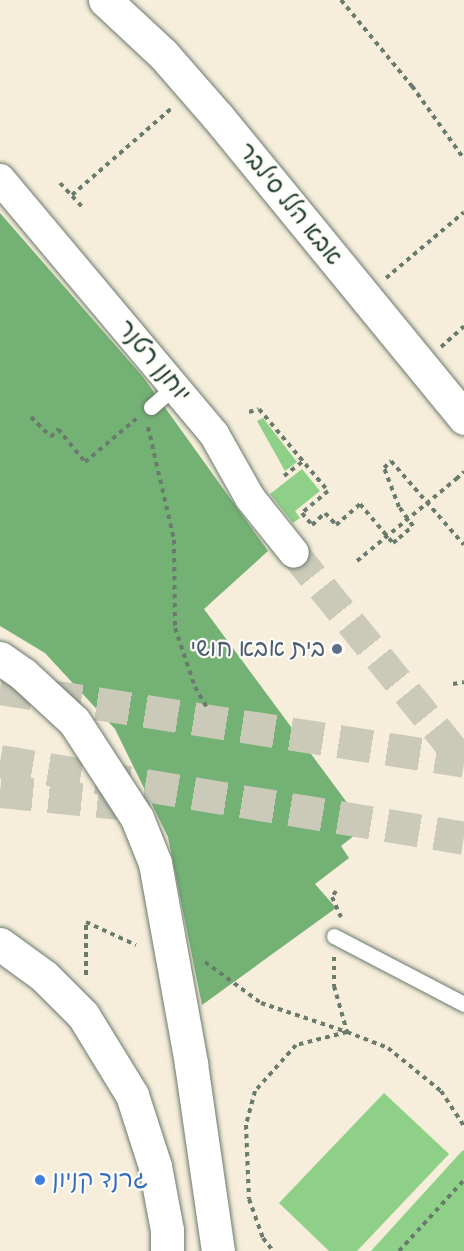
<!DOCTYPE html>
<html>
<head>
<meta charset="utf-8">
<style>
  body { margin:0 }
  #map { position:relative; width:464px; height:1251px; overflow:hidden; background:#f6edda; font-family:Caveat,"Playpen Sans Hebrew",sans-serif }
  div>[style] { position:absolute }
  [style*='--x'] { left:calc(var(--x)*1px); top:calc(var(--y)*1px); width:calc(var(--w)*1px); rotate:calc(var(--a)*1deg) }
  .green>* { inset:0; background:#8fd088 }
  .forest>* { inset:0; background:#73b274 }
  .street-tunnel>* { height:30px; margin-top:-15px; transform-origin:0; background:repeating-linear-gradient(90deg,#cbcab9 0 30px,transparent 0 45px) }
  .highway-tunnel>* { height:33px; margin-top:-16.5px; transform-origin:0; background:repeating-linear-gradient(90deg,#cbcab9 0 33px,transparent 0 49px) }
  .path>* { height:4px; margin-top:-2px; transform-origin:0; background:repeating-linear-gradient(90deg,#6a7b6e 0 4.5px,transparent 0 9px) }
  .roads { filter:drop-shadow(0 0 2px #6a7b6e) drop-shadow(0 0 2px #6a7b6e) }
  .lane>* { height:15px; margin:-7.5px; padding:0 7.5px; transform-origin:7.5px; border-radius:7.5px; background:#fff }
  .street>* { height:30px; margin:-15px; padding:0 15px; transform-origin:15px; border-radius:15px; background:#fff }
  .secondary>* { height:33px; margin:-16.5px; padding:0 16.5px; transform-origin:16.5px; border-radius:16.5px; background:#fff }
  .highway>* { height:33px; margin:-16.5px; padding:0 16.5px; transform-origin:16.5px; border-radius:16.5px; background:#fff }
  .path-bridge>* { height:4px; margin-top:-2px; transform-origin:0; background:repeating-linear-gradient(90deg,#6a7b6e 0 4.5px,transparent 0 9px) }
  .bridges { filter:drop-shadow(0 0 2px #6a7b6e) drop-shadow(0 0 2px #6a7b6e) }
  .highway-bridge>* { height:33px; margin:-16.5px; padding:0 16.5px; transform-origin:16.5px; border-radius:16.5px; background:#fff }
  .dots>* { width:16px; height:16px; translate:-50% -50%; box-sizing:border-box; border:3px solid #fdfcf7; border-radius:50% }
  span { translate:-50% -50%; white-space:nowrap; text-align:center; line-height:1.15; -webkit-text-stroke:4.5px #fdfcf7; paint-order:stroke }
  .street-label { font-size:24px; color:#1f3d34 }
  .service-label { font-size:24px; color:#4e5e75 }
  .right { translate:-100% -50%; text-align:right }
  .shop-label { font-size:24px; color:#366cbe }
  .left { translate:0 -50%; text-align:left }
</style>
</head>
<body>
<div id="map">
  <div class="green">
    <i style="clip-path:polygon(263px 418px,297px 462px,285px 471px,257px 421px)"></i>
    <i style="clip-path:polygon(302px 469px,320px 491px,295px 511px,300px 518px,293px 523px,270px 494px)"></i>
    <i style="clip-path:polygon(384px 1093px,449px 1154px,357px 1251px,329px 1251px,279px 1203px)"></i>
    <i style="clip-path:polygon(464px 1150px,464px 1251px,371px 1251px,462px 1151px)"></i>
  </div>
  <div class="forest">
    <i style="clip-path:polygon(0 213px,143px 377px,268px 551px,204px 609px,365px 827px,341px 846px,349px 858px,315px 884px,336px 908px,202px 1005px,168px 837px,115px 729px,45px 653px,0 626px)"></i>
  </div>
  <div class="street-tunnel">
    <i style="--x:294;--y:553;--w:270;--a:51"></i>
  </div>
  <div class="highway-tunnel">
    <i style="--x:0;--y:688;--w:470;--a:8.9"></i>
    <i style="--x:0;--y:761;--w:470;--a:9.4"></i>
    <i style="--x:0;--y:791;--w:151;--a:5.7"></i>
  </div>
  <div class="path">
    <i style="--x:341;--y:0;--w:112;--a:50.5"></i>
    <i style="--x:412;--y:86;--w:90;--a:54.5"></i>
    <i style="--x:60;--y:183;--w:35;--a:47"></i>
    <i style="--x:72;--y:195;--w:134;--a:-41.1"></i>
    <i style="--x:386;--y:278;--w:102;--a:-40.2"></i>
    <i style="--x:441;--y:347;--w:31;--a:-42"></i>
    <i style="--x:249;--y:412;--w:10;--a:-17"></i>
    <i style="--x:259;--y:409;--w:107;--a:49.9"></i>
    <i style="--x:328;--y:491;--w:34;--a:140"></i>
    <i style="--x:302;--y:513;--w:16;--a:50"></i>
    <i style="--x:312;--y:525;--w:18;--a:-43"></i>
    <i style="--x:325;--y:513;--w:16;--a:47"></i>
    <i style="--x:336;--y:525;--w:32;--a:-41"></i>
    <i style="--x:360;--y:504;--w:51;--a:49.8"></i>
    <i style="--x:393;--y:543;--w:8;--a:-40"></i>
    <i style="--x:399;--y:538;--w:18;--a:-41"></i>
    <i style="--x:413;--y:526;--w:24;--a:-126"></i>
    <i style="--x:399;--y:507;--w:42;--a:-111"></i>
    <i style="--x:384;--y:468;--w:10;--a:-45"></i>
    <i style="--x:391;--y:461;--w:111;--a:49"></i>
    <i style="--x:31;--y:417;--w:28;--a:45"></i>
    <i style="--x:51;--y:437;--w:11;--a:-49"></i>
    <i style="--x:58;--y:429;--w:43;--a:50.7"></i>
    <i style="--x:85;--y:462;--w:67;--a:-40.1"></i>
    <i style="--x:148;--y:427;--w:116;--a:77"></i>
    <i style="--x:174;--y:540;--w:88;--a:89.3"></i>
    <i style="--x:175;--y:628;--w:62;--a:71.3"></i>
    <i style="--x:195;--y:687;--w:24;--a:60"></i>
    <i style="--x:284;--y:476;--w:24;--a:-38"></i>
    <i style="--x:456;--y:479;--w:11;--a:-41"></i>
    <i style="--x:453;--y:684;--w:11;--a:-10"></i>
    <i style="--x:336;--y:891;--w:7;--a:124"></i>
    <i style="--x:332;--y:897;--w:22;--a:66"></i>
    <i style="--x:334;--y:957;--w:29;--a:90"></i>
    <i style="--x:334;--y:986;--w:48;--a:74.2"></i>
    <i style="--x:347;--y:1032;--w:44;--a:21.3"></i>
    <i style="--x:388;--y:1048;--w:68;--a:39.1"></i>
    <i style="--x:441;--y:1091;--w:42;--a:56.7"></i>
    <i style="--x:205;--y:962;--w:69;--a:36.2"></i>
    <i style="--x:261;--y:1003;--w:91;--a:18.6"></i>
    <i style="--x:347;--y:1032;--w:53;--a:165.7"></i>
    <i style="--x:296;--y:1045;--w:62;--a:131.7"></i>
    <i style="--x:255;--y:1091;--w:35;--a:105"></i>
    <i style="--x:246;--y:1125;--w:74;--a:87.7"></i>
    <i style="--x:249;--y:1199;--w:41;--a:70.3"></i>
    <i style="--x:263;--y:1238;--w:16;--a:52"></i>
    <i style="--x:86;--y:975;--w:53;--a:-90"></i>
    <i style="--x:86;--y:922;--w:55;--a:24.7"></i>
    <i style="--x:399;--y:1251;--w:96;--a:-47.5"></i>
  </div>
  <div class="roads">
    <div class="lane">
      <i style="--x:151;--y:407;--w:32;--a:-41"></i>
      <i style="--x:334;--y:936;--w:147;--a:27.6"></i>
    </div>
    <div class="street">
      <i style="--x:0;--y:179;--w:333;--a:50"></i>
      <i style="--x:214;--y:434;--w:73;--a:60.6"></i>
      <i style="--x:250;--y:498;--w:70;--a:51.3"></i>
    </div>
    <div class="secondary">
      <i style="--x:105;--y:0;--w:79;--a:43"></i>
      <i style="--x:163;--y:54;--w:84;--a:48.9"></i>
      <i style="--x:218;--y:117;--w:389;--a:50.7"></i>
    </div>
    <div class="highway">
      <i style="--x:0;--y:944;--w:54;--a:36"></i>
      <i style="--x:44;--y:976;--w:55;--a:45"></i>
      <i style="--x:83;--y:1015;--w:94;--a:58.5"></i>
      <i style="--x:132;--y:1095;--w:75;--a:72.1"></i>
      <i style="--x:155;--y:1166;--w:65;--a:79.4"></i>
      <i style="--x:167;--y:1230;--w:21;--a:90"></i>
    </div>
  </div>
  <div class="path-bridge">
    <i style="--x:357;--y:561;--w:129;--a:-39.6"></i>
  </div>
  <div class="bridges">
    <div class="highway-bridge">
      <i style="--x:0;--y:658;--w:28;--a:35"></i>
      <i style="--x:23;--y:674;--w:69;--a:42.7"></i>
      <i style="--x:74;--y:721;--w:116;--a:57"></i>
      <i style="--x:137;--y:818;--w:48;--a:68.2"></i>
      <i style="--x:155;--y:863;--w:204;--a:79.8"></i>
      <i style="--x:191;--y:1064;--w:189;--a:81.8"></i>
    </div>
  </div>
  <div class="dots">
    <i style="left:337px;top:649px;background:#5c6f8a"></i>
    <i style="left:40px;top:1180px;background:#3f7fe0"></i>
  </div>
  <div class="street-label">
    <span style="left:290px;top:204px;rotate:51deg">אבא הלל סילבר</span>
    <span style="left:154px;top:361px;rotate:50deg">יוחנן רטנר</span>
  </div>
  <div class="service-label">
    <span class="right" style="left:325px;top:649px">בית אבא חושי</span>
  </div>
  <div class="shop-label">
    <span class="left" style="left:52px;top:1180px">גרנד קניון</span>
  </div>
</div>
</body>
</html>
